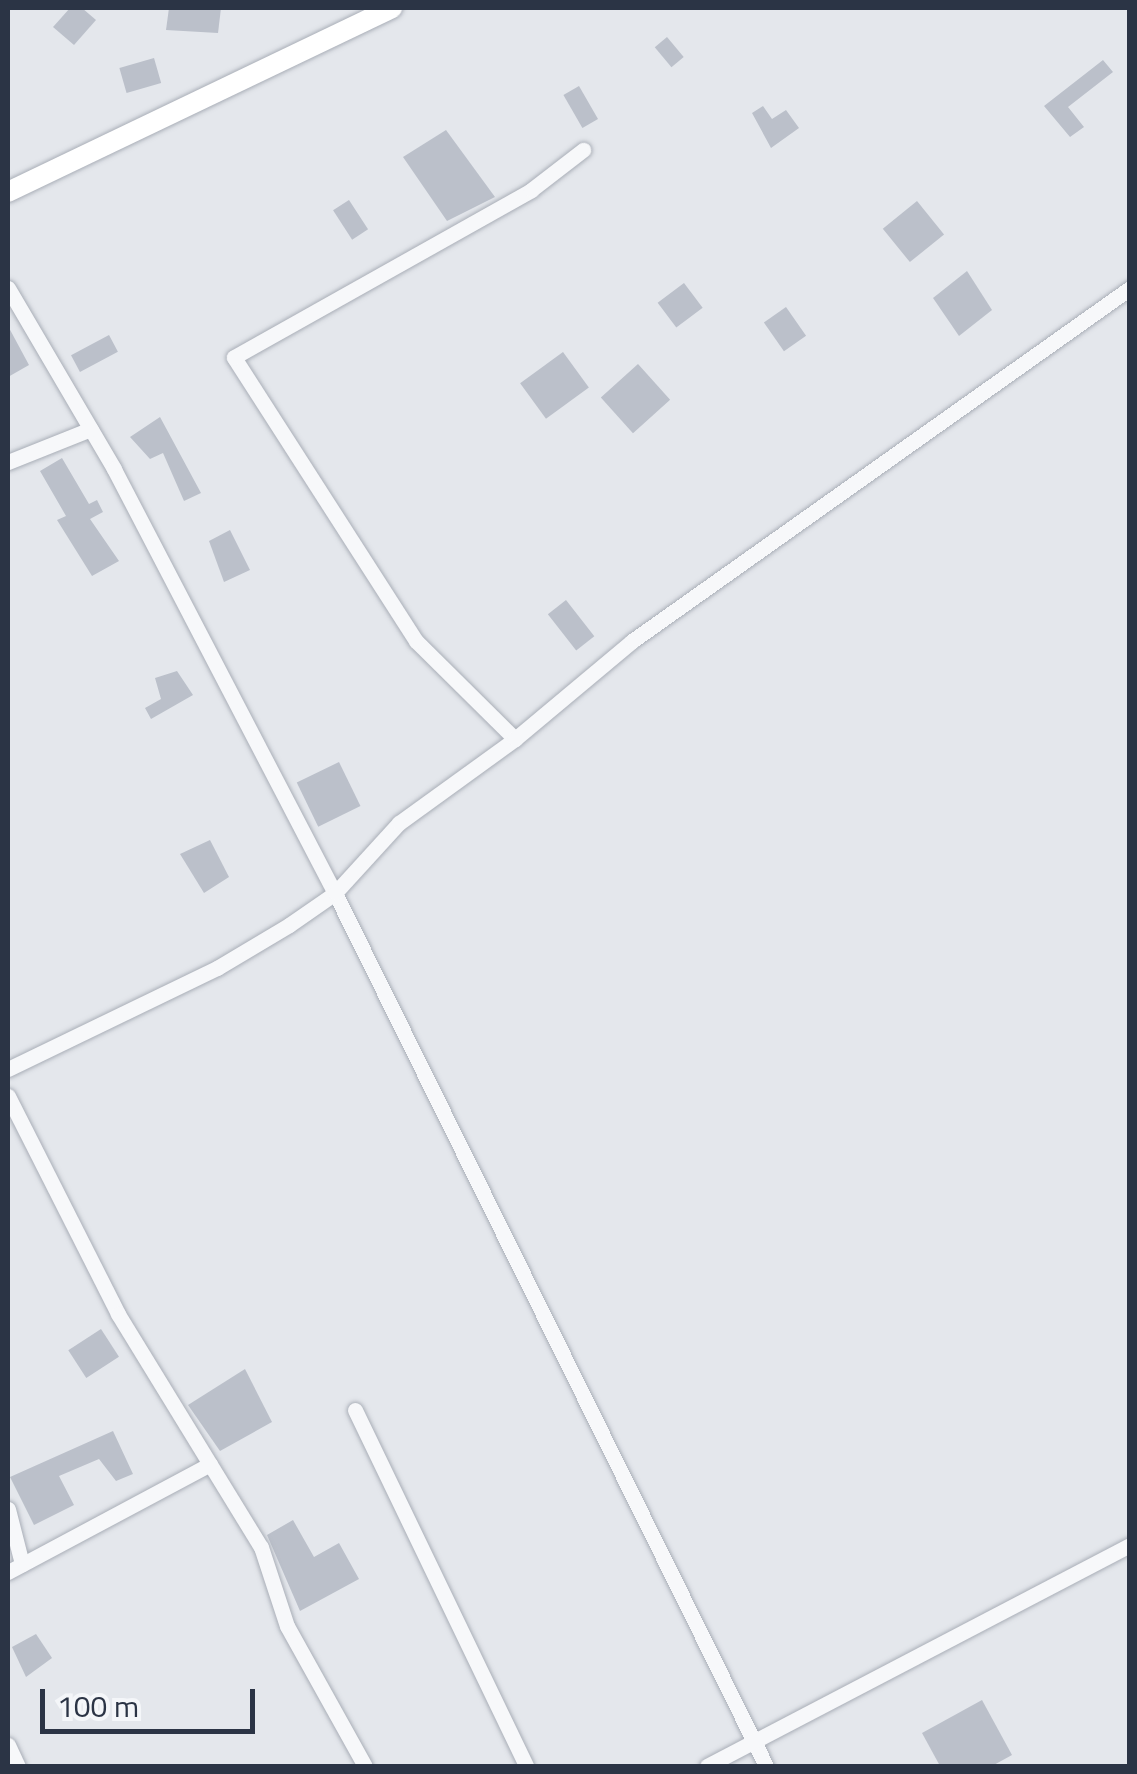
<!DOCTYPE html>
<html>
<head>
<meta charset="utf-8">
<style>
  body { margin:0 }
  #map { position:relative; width:1137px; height:1774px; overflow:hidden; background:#e4e7ec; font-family:"Titillium Web",sans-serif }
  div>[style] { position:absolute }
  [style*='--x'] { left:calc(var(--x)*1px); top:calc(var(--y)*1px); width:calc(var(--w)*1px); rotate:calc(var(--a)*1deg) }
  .building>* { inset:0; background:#bbc0ca; transform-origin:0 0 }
  .roads { filter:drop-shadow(0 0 2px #a9aeb7) drop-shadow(0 0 2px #a9aeb7) }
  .street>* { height:15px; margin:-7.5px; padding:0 7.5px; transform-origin:7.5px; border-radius:7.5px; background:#f7f8fa }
  .secondary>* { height:20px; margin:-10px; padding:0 10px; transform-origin:10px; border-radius:10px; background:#fff }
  span { translate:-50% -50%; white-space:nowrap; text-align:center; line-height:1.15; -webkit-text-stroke:8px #f4f6f9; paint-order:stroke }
  .frame { position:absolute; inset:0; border:10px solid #2b3445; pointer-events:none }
  .scale { position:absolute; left:40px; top:1689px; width:215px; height:45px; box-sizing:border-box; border:5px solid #2b3445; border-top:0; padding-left:12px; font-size:30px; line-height:35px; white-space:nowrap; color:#2b3445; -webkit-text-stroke:8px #f4f6f9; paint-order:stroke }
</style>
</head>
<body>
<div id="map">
  <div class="building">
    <i style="clip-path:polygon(70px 8px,82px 8px,96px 20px,74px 45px,53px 27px)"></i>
    <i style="clip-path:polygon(169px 8px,221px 8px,218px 33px,166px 30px)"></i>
    <i style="left:667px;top:37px;width:26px;height:16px;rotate:50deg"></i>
    <i style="left:154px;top:58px;width:26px;height:36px;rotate:74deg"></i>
    <i style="clip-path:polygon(1103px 60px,1113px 72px,1068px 107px,1084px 127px,1070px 137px,1044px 106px)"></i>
    <i style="left:579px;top:86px;width:38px;height:18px;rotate:60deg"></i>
    <i style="clip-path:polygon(763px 106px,772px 119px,786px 110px,799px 128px,771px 148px,752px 113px)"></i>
    <i style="clip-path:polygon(446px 130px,495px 197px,447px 221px,403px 157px)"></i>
    <i style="left:349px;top:200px;width:35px;height:19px;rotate:57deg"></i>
    <i style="left:917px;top:201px;width:43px;height:44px;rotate:51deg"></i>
    <i style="clip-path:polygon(967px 271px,992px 310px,959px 336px,933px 298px)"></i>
    <i style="left:684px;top:283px;width:31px;height:33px;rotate:53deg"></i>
    <i style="left:786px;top:307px;width:35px;height:27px;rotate:55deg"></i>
    <i style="clip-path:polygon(8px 326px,29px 365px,8px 377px)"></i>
    <i style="left:109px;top:335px;width:19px;height:43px;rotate:62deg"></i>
    <i style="left:563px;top:352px;width:44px;height:53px;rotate:54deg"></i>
    <i style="left:638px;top:364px;width:48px;height:50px;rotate:48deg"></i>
    <i style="clip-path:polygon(160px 417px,201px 493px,184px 501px,163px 453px,150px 459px,130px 437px)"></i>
    <i style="clip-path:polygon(62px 458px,89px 504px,97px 500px,103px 512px,90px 519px,119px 561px,92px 576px,57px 520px,66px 516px,40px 471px)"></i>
    <i style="clip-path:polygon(230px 530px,250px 570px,224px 582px,209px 541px)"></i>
    <i style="left:566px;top:600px;width:46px;height:23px;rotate:52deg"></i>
    <i style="clip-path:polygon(177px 671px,193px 695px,151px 719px,145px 708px,161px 699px,155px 678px)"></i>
    <i style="left:339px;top:762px;width:49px;height:47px;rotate:64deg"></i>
    <i style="clip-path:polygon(210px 840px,229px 877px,204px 893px,180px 854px)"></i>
    <i style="left:101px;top:1329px;width:33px;height:39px;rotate:57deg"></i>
    <i style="clip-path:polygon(245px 1369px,272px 1422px,220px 1451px,188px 1405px)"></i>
    <i style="clip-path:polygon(113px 1431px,133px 1474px,116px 1481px,99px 1459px,59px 1476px,74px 1505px,34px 1525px,10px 1477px)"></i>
    <i style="clip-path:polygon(293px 1520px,314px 1557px,339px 1543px,359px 1579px,300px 1611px,267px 1535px)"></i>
    <i style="clip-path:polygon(36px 1634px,52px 1658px,26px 1677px,12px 1647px)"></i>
    <i style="clip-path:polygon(982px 1700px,1012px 1755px,992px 1766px,940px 1766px,922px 1733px)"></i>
  </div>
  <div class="roads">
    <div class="street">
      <i style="--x:8;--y:288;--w:210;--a:59.6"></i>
      <i style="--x:114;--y:469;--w:478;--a:62.5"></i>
      <i style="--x:335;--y:893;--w:974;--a:63.72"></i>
      <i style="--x:8;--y:462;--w:89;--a:-21.7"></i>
      <i style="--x:515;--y:739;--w:139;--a:-135.3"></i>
      <i style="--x:416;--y:641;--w:337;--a:-122.7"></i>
      <i style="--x:234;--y:357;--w:341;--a:-29.3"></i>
      <i style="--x:531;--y:190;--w:66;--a:-37.6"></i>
      <i style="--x:8;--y:1069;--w:232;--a:-25.8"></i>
      <i style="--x:217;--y:968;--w:84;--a:-30.8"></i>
      <i style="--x:289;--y:925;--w:56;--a:-34.8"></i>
      <i style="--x:335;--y:893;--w:95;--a:-47.6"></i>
      <i style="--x:399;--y:823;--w:143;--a:-35.9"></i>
      <i style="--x:515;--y:739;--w:153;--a:-39.9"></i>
      <i style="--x:632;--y:641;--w:610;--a:-35.33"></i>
      <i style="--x:8;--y:1096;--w:244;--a:63.2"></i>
      <i style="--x:118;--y:1314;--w:273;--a:58.5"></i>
      <i style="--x:261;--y:1547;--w:83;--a:71.8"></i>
      <i style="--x:287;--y:1626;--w:160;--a:60.9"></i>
      <i style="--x:355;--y:1410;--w:395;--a:64.3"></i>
      <i style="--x:8;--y:1509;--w:57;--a:75.7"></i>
      <i style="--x:8;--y:1572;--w:229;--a:-28.1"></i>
      <i style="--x:8;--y:1745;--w:23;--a:65"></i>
      <i style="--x:707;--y:1766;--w:477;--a:-27.6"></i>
    </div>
    <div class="secondary">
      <i style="--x:8;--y:192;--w:426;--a:-25.6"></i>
    </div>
  </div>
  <div class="frame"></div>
  <div class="scale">100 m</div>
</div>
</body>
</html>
